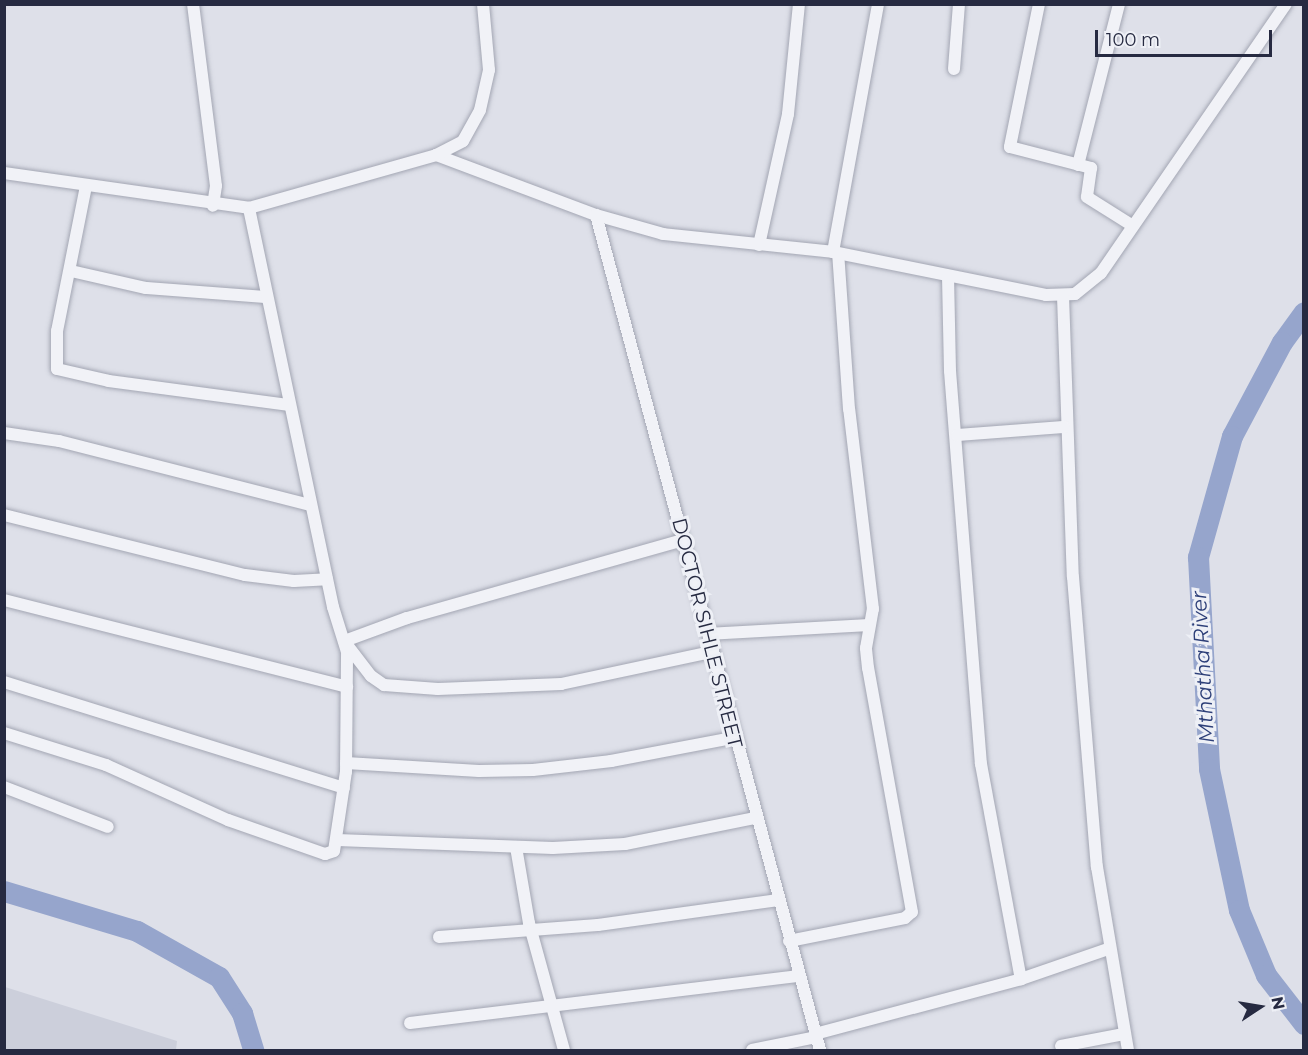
<!DOCTYPE html>
<html>
<head>
<meta charset="utf-8">
<style>
  body { margin:0 }
  #map { position:relative; width:1308px; height:1055px; overflow:hidden; background:#dee0e9; font-family:Montserrat,sans-serif }
  div>[style] { position:absolute }
  [style*='--x'] { left:calc(var(--x)*1px); top:calc(var(--y)*1px); width:calc(var(--w)*1px); rotate:calc(var(--a)*1deg) }
  .built>* { inset:0; background:#cccfdb }
  .river>* { height:21px; margin:-10.5px; padding:0 10.5px; transform-origin:10.5px; border-radius:10.5px; background:#96a5cc }
  .roads { filter:drop-shadow(0 0 2px #a3a6b3) drop-shadow(0 0 2px #a3a6b3) }
  .minor>* { height:12px; margin:-6px; padding:0 6px; transform-origin:6px; border-radius:6px; background:#f1f2f7 }
  span { translate:-50% -50%; white-space:nowrap; text-align:center; line-height:1.15; -webkit-text-stroke:6px #eef0f6; paint-order:stroke }
  .street-label { font-size:20px; color:#262a41 }
  .water-label { font-size:21px; color:#2d3f78; font-style:italic }
  .frame { position:absolute; inset:0; border:6px solid #262a41; pointer-events:none }
  .north { position:absolute; left:1230px; top:977px; width:60px; height:60px; -webkit-text-stroke:4px #eef0f6; paint-order:stroke; rotate:78deg; font-size:16px; font-weight:700; line-height:24px; text-align:center; color:#262a41 }
  .north::after { content:''; display:block; margin:auto; width:21px; height:27px; background:#262a41; clip-path:polygon(50% 0,100% 100%,50% 72%,0 100%) }
  .scale { position:absolute; left:1095px; top:30px; width:177px; height:27px; box-sizing:border-box; border:3px solid #262a41; border-top:0; padding-left:8px; font-size:18px; line-height:21px; white-space:nowrap; color:#262a41; -webkit-text-stroke:4px #eef0f6; paint-order:stroke }
</style>
</head>
<body>
<div id="map">
  <div class="built">
    <i style="clip-path:polygon(5px 987px,177px 1041px,176px 1050px,5px 1050px)"></i>
  </div>
  <div class="river">
    <i style="--x:1304;--y:312;--w:37;--a:126"></i>
    <i style="--x:1282;--y:342;--w:106;--a:118"></i>
    <i style="--x:1232;--y:436;--w:126;--a:105.7"></i>
    <i style="--x:1198;--y:557;--w:212;--a:87"></i>
    <i style="--x:1209;--y:769;--w:144;--a:78"></i>
    <i style="--x:1239;--y:910;--w:70;--a:67.4"></i>
    <i style="--x:1266;--y:975;--w:62;--a:52.2"></i>
    <i style="--x:4;--y:891;--w:139;--a:16.7"></i>
    <i style="--x:137;--y:931;--w:94;--a:29.3"></i>
    <i style="--x:219;--y:977;--w:43;--a:57.4"></i>
    <i style="--x:242;--y:1013;--w:39;--a:73"></i>
  </div>
  <div class="roads">
    <div class="minor">
      <i style="--x:193;--y:4;--w:183;--a:82.8"></i>
      <i style="--x:216;--y:186;--w:20;--a:99"></i>
      <i style="--x:1039;--y:4;--w:146;--a:101.5"></i>
      <i style="--x:1010;--y:147;--w:84;--a:14.5"></i>
      <i style="--x:1091;--y:168;--w:29;--a:98"></i>
      <i style="--x:1087;--y:197;--w:54;--a:32.2"></i>
      <i style="--x:954;--y:69;--w:65;--a:-85.6"></i>
      <i style="--x:436;--y:155;--w:171;--a:20.6"></i>
      <i style="--x:596;--y:215;--w:70;--a:15.8"></i>
      <i style="--x:663;--y:234;--w:171;--a:6"></i>
      <i style="--x:833;--y:252;--w:217;--a:11.4"></i>
      <i style="--x:1046;--y:295;--w:29;--a:-2"></i>
      <i style="--x:1075;--y:294;--w:33;--a:-39"></i>
      <i style="--x:1101;--y:273;--w:326;--a:-55.5"></i>
      <i style="--x:1078;--y:165;--w:166;--a:-75.7"></i>
      <i style="--x:4;--y:173;--w:247;--a:8.1"></i>
      <i style="--x:249;--y:208;--w:194;--a:-15.8"></i>
      <i style="--x:436;--y:155;--w:30;--a:-27"></i>
      <i style="--x:463;--y:141;--w:35;--a:-61"></i>
      <i style="--x:480;--y:110;--w:41;--a:-77.3"></i>
      <i style="--x:489;--y:70;--w:66;--a:-95.2"></i>
      <i style="--x:86;--y:186;--w:148;--a:101.3"></i>
      <i style="--x:57;--y:331;--w:38;--a:90"></i>
      <i style="--x:57;--y:369;--w:53;--a:13"></i>
      <i style="--x:109;--y:381;--w:182;--a:7.6"></i>
      <i style="--x:596;--y:215;--w:865;--a:74.98"></i>
      <i style="--x:759;--y:245;--w:134;--a:-77.5"></i>
      <i style="--x:788;--y:114;--w:111;--a:-84.3"></i>
      <i style="--x:833;--y:252;--w:252;--a:-79.7"></i>
      <i style="--x:71;--y:271;--w:77;--a:12.8"></i>
      <i style="--x:146;--y:288;--w:120;--a:4.3"></i>
      <i style="--x:948;--y:276;--w:95;--a:88.8"></i>
      <i style="--x:950;--y:371;--w:394;--a:85.5"></i>
      <i style="--x:981;--y:764;--w:219;--a:79.5"></i>
      <i style="--x:1063;--y:296;--w:281;--a:88"></i>
      <i style="--x:1073;--y:577;--w:291;--a:85.3"></i>
      <i style="--x:1097;--y:867;--w:186;--a:80.4"></i>
      <i style="--x:4;--y:433;--w:56;--a:8.3"></i>
      <i style="--x:59;--y:441;--w:260;--a:14.3"></i>
      <i style="--x:957;--y:435;--w:107;--a:-4.3"></i>
      <i style="--x:4;--y:515;--w:248;--a:14"></i>
      <i style="--x:245;--y:575;--w:49;--a:7"></i>
      <i style="--x:294;--y:581;--w:33;--a:-3"></i>
      <i style="--x:683;--y:540;--w:287;--a:164.2"></i>
      <i style="--x:407;--y:618;--w:67;--a:159.9"></i>
      <i style="--x:344;--y:641;--w:44;--a:52.4"></i>
      <i style="--x:371;--y:676;--w:16;--a:35"></i>
      <i style="--x:384;--y:685;--w:54;--a:4.2"></i>
      <i style="--x:438;--y:689;--w:123;--a:-2.3"></i>
      <i style="--x:561;--y:684;--w:154;--a:-12"></i>
      <i style="--x:4;--y:600;--w:354;--a:14.2"></i>
      <i style="--x:708;--y:634;--w:160;--a:-3.2"></i>
      <i style="--x:4;--y:682;--w:356;--a:17.3"></i>
      <i style="--x:4;--y:733;--w:107;--a:17.4"></i>
      <i style="--x:106;--y:765;--w:134;--a:24.3"></i>
      <i style="--x:228;--y:820;--w:103;--a:19.3"></i>
      <i style="--x:325;--y:854;--w:9;--a:-18"></i>
      <i style="--x:334;--y:851;--w:80;--a:-81.4"></i>
      <i style="--x:346;--y:772;--w:120;--a:-89.5"></i>
      <i style="--x:347;--y:652;--w:47;--a:-107.3"></i>
      <i style="--x:333;--y:607;--w:408;--a:-101.9"></i>
      <i style="--x:346;--y:763;--w:133;--a:3.4"></i>
      <i style="--x:479;--y:771;--w:54;--a:-1.1"></i>
      <i style="--x:533;--y:770;--w:79;--a:-6.6"></i>
      <i style="--x:611;--y:761;--w:124;--a:-10.7"></i>
      <i style="--x:4;--y:787;--w:111;--a:21"></i>
      <i style="--x:337;--y:840;--w:216;--a:2.1"></i>
      <i style="--x:553;--y:848;--w:72;--a:-3.2"></i>
      <i style="--x:625;--y:844;--w:133;--a:-11.3"></i>
      <i style="--x:516;--y:847;--w:77;--a:80.3"></i>
      <i style="--x:529;--y:923;--w:132;--a:74.6"></i>
      <i style="--x:439;--y:937;--w:159;--a:-4.3"></i>
      <i style="--x:598;--y:925;--w:182;--a:-7.9"></i>
      <i style="--x:789;--y:941;--w:118;--a:-11.2"></i>
      <i style="--x:905;--y:918;--w:9;--a:-41"></i>
      <i style="--x:912;--y:912;--w:248;--a:-100.2"></i>
      <i style="--x:868;--y:668;--w:20;--a:-96"></i>
      <i style="--x:866;--y:648;--w:40;--a:-80"></i>
      <i style="--x:873;--y:609;--w:201;--a:-96.8"></i>
      <i style="--x:849;--y:409;--w:156;--a:-94"></i>
      <i style="--x:410;--y:1023;--w:392;--a:-6.9"></i>
      <i style="--x:815;--y:1034;--w:213;--a:-14.9"></i>
      <i style="--x:1021;--y:979;--w:92;--a:-19"></i>
      <i style="--x:1061;--y:1046;--w:64;--a:-10.8"></i>
      <i style="--x:752;--y:1050;--w:65;--a:-11.5"></i>
    </div>
  </div>
  <div class="street-label">
    <span style="left:707px;top:633px;rotate:76deg">DOCTOR SIHLE STREET</span>
  </div>
  <div class="water-label">
    <span style="left:1203px;top:667px;rotate:-93deg">Mthatha River</span>
  </div>
  <div class="frame"></div>
  <div class="north">N</div>
  <div class="scale">100 m</div>
</div>
</body>
</html>
